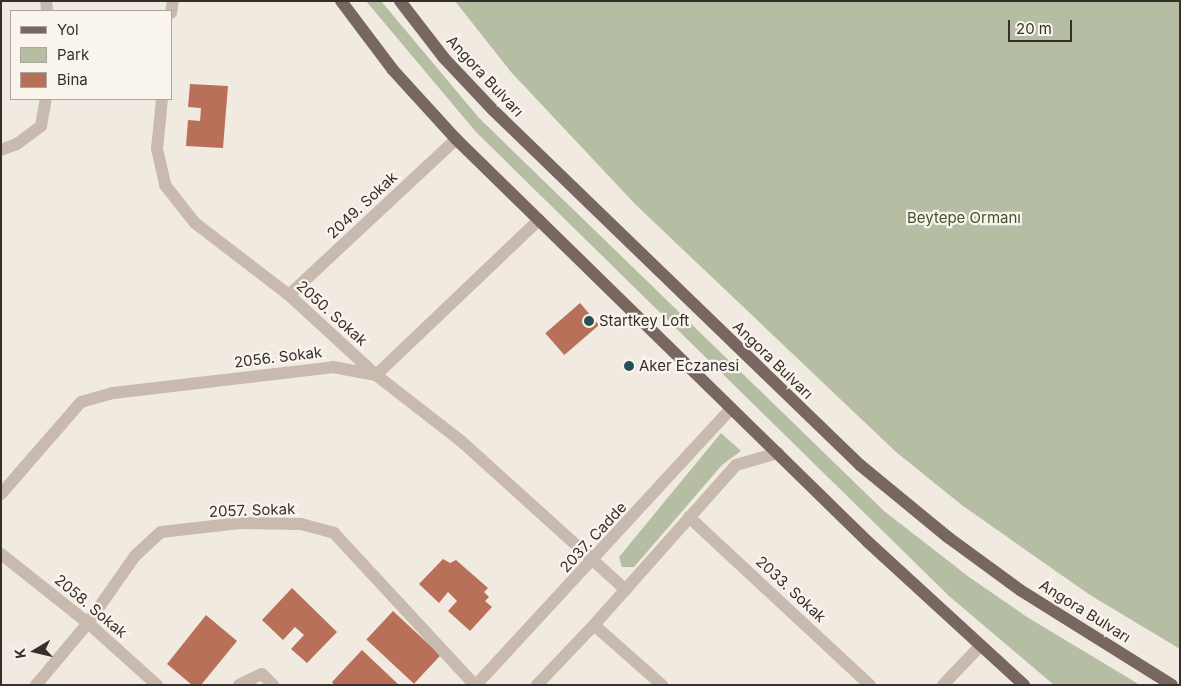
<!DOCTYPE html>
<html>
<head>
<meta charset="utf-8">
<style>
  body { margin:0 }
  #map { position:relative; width:1181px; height:686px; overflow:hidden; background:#f1eae1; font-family:Inter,sans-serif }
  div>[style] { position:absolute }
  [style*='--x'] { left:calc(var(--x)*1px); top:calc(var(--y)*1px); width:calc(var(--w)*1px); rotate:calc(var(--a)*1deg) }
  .green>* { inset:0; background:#b5bea3 }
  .building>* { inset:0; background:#b87158; transform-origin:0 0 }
  .minor>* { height:12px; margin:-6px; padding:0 6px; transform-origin:6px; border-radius:6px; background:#c8baae }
  .primary>* { height:12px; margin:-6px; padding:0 6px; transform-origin:6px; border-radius:6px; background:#77675f }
  .dots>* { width:14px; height:14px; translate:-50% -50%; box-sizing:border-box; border:2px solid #f9f4ed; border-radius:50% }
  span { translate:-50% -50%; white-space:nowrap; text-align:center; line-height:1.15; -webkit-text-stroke:4.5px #f9f4ed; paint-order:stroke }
  .street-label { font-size:15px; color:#372f2c }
  .park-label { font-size:15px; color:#465332 }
  .poi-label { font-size:15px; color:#372f2c }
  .left { translate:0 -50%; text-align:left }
  .frame { position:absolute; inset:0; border:2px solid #372f2c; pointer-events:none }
  .legend { position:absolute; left:10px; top:10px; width:162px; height:90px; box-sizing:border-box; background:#f9f4ed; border:1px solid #aba5a0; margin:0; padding:6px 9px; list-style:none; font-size:15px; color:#372f2c }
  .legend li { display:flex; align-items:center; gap:10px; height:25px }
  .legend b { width:25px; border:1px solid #aba5a0 }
  .north { position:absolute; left:10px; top:626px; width:50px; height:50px; -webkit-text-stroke:4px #f9f4ed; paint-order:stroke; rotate:261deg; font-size:14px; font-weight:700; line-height:20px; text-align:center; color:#372f2c }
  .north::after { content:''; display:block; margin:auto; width:18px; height:22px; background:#372f2c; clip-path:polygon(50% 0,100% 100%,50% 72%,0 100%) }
  .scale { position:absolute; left:1008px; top:20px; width:64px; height:22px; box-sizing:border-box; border:2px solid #372f2c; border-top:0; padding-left:6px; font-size:15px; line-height:18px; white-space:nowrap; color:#372f2c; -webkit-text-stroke:4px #f9f4ed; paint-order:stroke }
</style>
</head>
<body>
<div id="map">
  <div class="green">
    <i style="clip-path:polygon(366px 1px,381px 1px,479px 118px,884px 511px,969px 577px,1027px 617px,1140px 685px,1054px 685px,949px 596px,476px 132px)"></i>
    <i style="clip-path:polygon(455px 1px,1180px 1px,1180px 649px,1090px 595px,963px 506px,896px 452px,636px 205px,511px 72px)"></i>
    <i style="clip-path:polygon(721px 433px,741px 451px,722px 465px,634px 567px,622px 567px,619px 557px)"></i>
  </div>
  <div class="building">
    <i style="clip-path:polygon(190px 84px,228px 86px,223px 148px,186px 146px,188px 120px,200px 121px,201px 108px,188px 107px)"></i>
    <i style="left:580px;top:303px;width:29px;height:46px;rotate:49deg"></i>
    <i style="clip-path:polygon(443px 559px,450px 563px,456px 560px,488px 588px,484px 592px,489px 597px,485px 601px,492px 607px,470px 631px,448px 611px,457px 601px,448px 592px,439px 603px,419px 584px)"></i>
    <i style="clip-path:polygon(292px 588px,337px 632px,307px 663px,291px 649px,304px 635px,295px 627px,283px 640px,262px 620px)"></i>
    <i style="left:393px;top:611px;width:65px;height:39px;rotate:43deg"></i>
    <i style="clip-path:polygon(206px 615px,237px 641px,201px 685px,192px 685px,167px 664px)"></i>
    <i style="clip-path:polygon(362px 650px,399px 685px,334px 685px,332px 682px)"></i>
  </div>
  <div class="minor">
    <i style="--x:46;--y:1;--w:10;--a:84"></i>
    <i style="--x:171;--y:13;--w:12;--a:-81"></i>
    <i style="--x:162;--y:99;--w:50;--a:95.7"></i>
    <i style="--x:157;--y:149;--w:37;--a:77"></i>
    <i style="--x:165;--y:185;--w:48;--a:51.7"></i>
    <i style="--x:195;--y:223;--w:118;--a:37.5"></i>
    <i style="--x:289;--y:295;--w:118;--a:42.6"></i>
    <i style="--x:376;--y:375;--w:225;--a:-43.6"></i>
    <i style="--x:1;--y:150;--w:17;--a:-21"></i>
    <i style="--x:17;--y:144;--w:30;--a:-37"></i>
    <i style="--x:41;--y:126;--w:27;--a:-80"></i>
    <i style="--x:289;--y:295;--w:229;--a:-43"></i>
    <i style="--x:1;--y:494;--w:122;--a:-49"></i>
    <i style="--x:81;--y:402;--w:33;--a:-16"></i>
    <i style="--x:113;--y:393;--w:222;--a:-6.7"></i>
    <i style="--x:333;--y:367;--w:44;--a:10.5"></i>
    <i style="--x:376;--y:375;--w:108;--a:37.8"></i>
    <i style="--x:461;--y:441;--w:222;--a:42.1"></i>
    <i style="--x:689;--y:517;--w:247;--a:42.9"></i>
    <i style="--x:1;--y:554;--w:111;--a:38.4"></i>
    <i style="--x:88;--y:623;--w:93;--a:41.9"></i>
    <i style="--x:594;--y:625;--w:91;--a:41.4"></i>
    <i style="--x:36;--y:685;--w:81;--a:-50"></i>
    <i style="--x:88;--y:623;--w:82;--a:-55"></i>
    <i style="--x:135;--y:556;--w:35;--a:-43"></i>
    <i style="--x:161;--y:532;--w:80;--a:-6.5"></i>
    <i style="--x:240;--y:523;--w:61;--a:0.9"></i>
    <i style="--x:301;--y:524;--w:34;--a:15"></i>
    <i style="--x:334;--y:533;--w:207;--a:47.2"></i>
    <i style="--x:239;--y:685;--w:25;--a:-26"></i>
    <i style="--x:262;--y:674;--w:16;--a:45"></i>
    <i style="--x:476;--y:685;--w:376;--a:-47.3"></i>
    <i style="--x:537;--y:685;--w:83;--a:-46.5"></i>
    <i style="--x:594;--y:625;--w:214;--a:-48.4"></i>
    <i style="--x:736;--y:465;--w:44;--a:-15.9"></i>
    <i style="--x:943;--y:685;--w:52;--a:-46.5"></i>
  </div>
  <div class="primary">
    <i style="--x:341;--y:1;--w:86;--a:53"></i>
    <i style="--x:393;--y:70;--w:93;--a:47.6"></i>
    <i style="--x:456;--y:139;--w:576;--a:44.37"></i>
    <i style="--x:868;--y:542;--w:212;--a:42.5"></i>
    <i style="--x:400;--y:1;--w:72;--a:52.3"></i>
    <i style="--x:444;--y:58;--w:71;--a:46.7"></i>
    <i style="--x:493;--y:110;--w:511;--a:44.05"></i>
    <i style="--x:860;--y:465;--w:115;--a:39.4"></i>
    <i style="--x:949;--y:538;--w:88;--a:36.2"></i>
    <i style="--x:1020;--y:590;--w:179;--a:32"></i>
  </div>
  <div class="dots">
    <i style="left:589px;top:321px;background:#265054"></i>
    <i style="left:629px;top:366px;background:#265054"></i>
  </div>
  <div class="street-label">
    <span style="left:485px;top:76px;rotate:47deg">Angora Bulvarı</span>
    <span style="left:362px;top:205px;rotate:-43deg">2049. Sokak</span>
    <span style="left:332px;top:313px;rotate:42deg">2050. Sokak</span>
    <span style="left:278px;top:357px;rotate:-7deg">2056. Sokak</span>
    <span style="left:773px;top:360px;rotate:44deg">Angora Bulvarı</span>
    <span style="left:252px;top:510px;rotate:-2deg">2057. Sokak</span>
    <span style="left:593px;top:537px;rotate:-47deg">2037. Cadde</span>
    <span style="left:791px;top:589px;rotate:43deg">2033. Sokak</span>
    <span style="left:91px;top:606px;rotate:40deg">2058. Sokak</span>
    <span style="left:1085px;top:611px;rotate:32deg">Angora Bulvarı</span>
  </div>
  <div class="park-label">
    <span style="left:964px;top:218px">Beytepe Ormanı</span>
  </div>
  <div class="poi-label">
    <span class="left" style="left:599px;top:321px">Startkey Loft</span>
    <span class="left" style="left:639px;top:366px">Aker Eczanesi</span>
  </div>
  <div class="frame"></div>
  <ul class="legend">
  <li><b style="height:6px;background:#77675f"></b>Yol</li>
  <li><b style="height:14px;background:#b5bea3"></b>Park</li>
  <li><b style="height:14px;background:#b87158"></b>Bina</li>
  </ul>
  <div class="north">K</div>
  <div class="scale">20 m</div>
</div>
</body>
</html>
